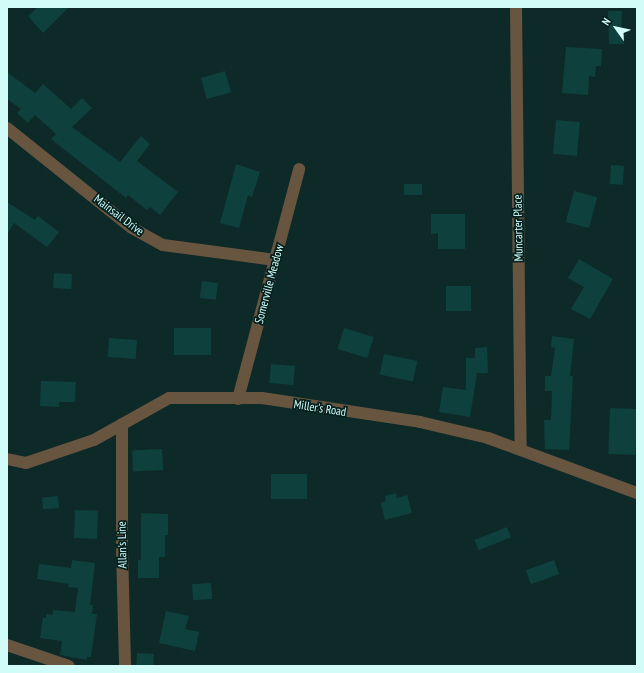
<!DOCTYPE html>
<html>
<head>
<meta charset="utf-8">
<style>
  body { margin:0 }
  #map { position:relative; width:644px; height:673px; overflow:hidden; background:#0d2a28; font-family:"PT Sans Narrow",sans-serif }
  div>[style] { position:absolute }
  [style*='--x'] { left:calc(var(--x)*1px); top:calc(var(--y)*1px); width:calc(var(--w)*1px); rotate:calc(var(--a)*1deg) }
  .building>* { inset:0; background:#0e403e; transform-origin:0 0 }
  .minor>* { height:12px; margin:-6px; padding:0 6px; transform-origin:6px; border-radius:6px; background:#675540 }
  span { translate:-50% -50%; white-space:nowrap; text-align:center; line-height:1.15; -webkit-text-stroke:3.5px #03201f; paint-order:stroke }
  .street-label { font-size:12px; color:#d2fcf8 }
  .frame { position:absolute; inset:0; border:8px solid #d2fcf8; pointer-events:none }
  .north { position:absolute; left:596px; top:8px; width:40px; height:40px; -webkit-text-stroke:3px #03201f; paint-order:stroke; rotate:303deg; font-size:11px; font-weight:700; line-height:16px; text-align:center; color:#d2fcf8 }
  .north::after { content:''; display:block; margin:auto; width:14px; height:18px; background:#d2fcf8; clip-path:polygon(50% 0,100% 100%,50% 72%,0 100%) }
</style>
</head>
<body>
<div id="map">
  <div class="building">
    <i style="clip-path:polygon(38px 7px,69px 7px,43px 33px,28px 16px)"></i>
    <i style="clip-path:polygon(608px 11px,622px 11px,621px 32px,624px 31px,624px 44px,609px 44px)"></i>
    <i style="clip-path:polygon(566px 47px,602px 49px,601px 66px,596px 66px,595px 77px,589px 76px,588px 95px,562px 93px)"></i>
    <i style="left:225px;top:71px;width:22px;height:25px;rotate:74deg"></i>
    <i style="clip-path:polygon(7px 72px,35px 93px,43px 84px,71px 109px,82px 98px,92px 108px,72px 127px,120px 162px,141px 136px,150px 144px,137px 161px,178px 192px,160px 215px,150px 207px,147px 210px,128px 195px,126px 198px,51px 139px,56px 134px,35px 115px,28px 123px,17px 113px,21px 109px,7px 99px)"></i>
    <i style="left:556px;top:120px;width:24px;height:34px;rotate:5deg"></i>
    <i style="clip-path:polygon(236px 164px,260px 172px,252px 197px,248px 195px,239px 228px,220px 223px)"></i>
    <i style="left:611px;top:165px;width:13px;height:19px;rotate:4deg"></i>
    <i style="left:404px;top:184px;width:18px;height:11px"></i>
    <i style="left:574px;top:191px;width:24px;height:32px;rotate:15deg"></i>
    <i style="clip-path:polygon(7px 202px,35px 220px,38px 216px,59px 232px,47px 247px,14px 223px,7px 234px)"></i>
    <i style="clip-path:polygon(431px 214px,465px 214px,465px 249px,438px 249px,438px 233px,431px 234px)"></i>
    <i style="clip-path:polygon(579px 259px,613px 279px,590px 319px,571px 309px,584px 287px,568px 278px)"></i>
    <i style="left:54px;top:273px;width:18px;height:15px;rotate:3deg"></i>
    <i style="left:202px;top:281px;width:16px;height:17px;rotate:7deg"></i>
    <i style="left:446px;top:286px;width:25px;height:25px"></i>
    <i style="left:211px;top:328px;width:27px;height:37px;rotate:90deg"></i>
    <i style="left:344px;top:328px;width:31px;height:22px;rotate:17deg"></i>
    <i style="clip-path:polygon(552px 336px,574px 339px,570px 376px,573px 376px,569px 450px,545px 449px,544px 420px,551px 420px,552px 391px,545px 391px,545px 376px,551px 376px,555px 348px,551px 347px)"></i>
    <i style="left:109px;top:338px;width:28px;height:19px;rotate:4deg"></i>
    <i style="clip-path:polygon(487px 347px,488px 373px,477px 373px,470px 417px,439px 412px,443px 387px,466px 390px,466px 358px,475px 358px,475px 348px)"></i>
    <i style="left:384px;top:354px;width:34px;height:21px;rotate:12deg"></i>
    <i style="left:271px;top:364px;width:24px;height:19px;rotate:5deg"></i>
    <i style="clip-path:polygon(41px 381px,76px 382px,75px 402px,59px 402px,59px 407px,40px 406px)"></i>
    <i style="left:610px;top:408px;width:27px;height:46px;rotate:2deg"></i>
    <i style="left:162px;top:449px;width:21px;height:30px;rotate:87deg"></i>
    <i style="left:271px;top:474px;width:36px;height:25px"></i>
    <i style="clip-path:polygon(396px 493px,397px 498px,407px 495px,412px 513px,385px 520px,381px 503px,386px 501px,385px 496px)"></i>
    <i style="left:58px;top:496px;width:12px;height:16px;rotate:85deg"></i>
    <i style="left:75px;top:510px;width:23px;height:28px;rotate:2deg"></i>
    <i style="clip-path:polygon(141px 513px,168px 514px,168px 535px,165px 535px,165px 557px,159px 557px,159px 578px,138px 578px,138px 560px,141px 560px)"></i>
    <i style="left:507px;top:527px;width:11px;height:35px;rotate:68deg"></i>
    <i style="clip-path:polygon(72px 560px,95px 563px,90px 605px,93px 605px,92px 614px,97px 614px,91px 657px,87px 657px,87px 660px,60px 655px,62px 641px,40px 638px,43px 617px,46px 618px,46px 614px,53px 615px,53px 610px,75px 612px,78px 588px,68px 587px,69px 584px,37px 579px,39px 564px,71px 568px)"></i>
    <i style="left:554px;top:560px;width:15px;height:30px;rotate:70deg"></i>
    <i style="left:211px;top:583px;width:16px;height:19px;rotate:86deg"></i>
    <i style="clip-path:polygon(166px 611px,189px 616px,185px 629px,199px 632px,195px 651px,159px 643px)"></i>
    <i style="left:137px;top:653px;width:17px;height:13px;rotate:3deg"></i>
  </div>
  <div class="minor">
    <i style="--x:516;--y:7;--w:443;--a:89.4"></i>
    <i style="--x:7;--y:128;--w:160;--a:38.7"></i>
    <i style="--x:132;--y:228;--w:35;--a:29"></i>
    <i style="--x:163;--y:245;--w:113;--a:7.6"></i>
    <i style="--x:238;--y:399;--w:238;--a:-75.1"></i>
    <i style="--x:122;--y:424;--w:125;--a:90"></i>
    <i style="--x:122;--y:549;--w:117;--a:88.5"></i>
    <i style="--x:7;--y:459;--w:19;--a:12"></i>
    <i style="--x:26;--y:463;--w:72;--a:-18.7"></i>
    <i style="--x:94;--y:440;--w:86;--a:-29.2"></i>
    <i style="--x:169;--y:398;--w:93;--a:0"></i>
    <i style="--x:262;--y:398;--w:160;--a:8.6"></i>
    <i style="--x:420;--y:422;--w:70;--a:13.2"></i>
    <i style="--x:488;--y:438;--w:159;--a:20.3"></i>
    <i style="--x:7;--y:645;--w:65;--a:18.7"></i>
  </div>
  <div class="street-label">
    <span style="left:119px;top:215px;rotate:37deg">Mainsail Drive</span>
    <span style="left:518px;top:228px;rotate:-91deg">Muncarter Place</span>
    <span style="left:269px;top:284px;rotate:-75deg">Somerville Meadow</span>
    <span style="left:320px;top:408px;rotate:9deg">Miller's Road</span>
    <span style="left:122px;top:545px;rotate:-91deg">Allan's Line</span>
  </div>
  <div class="frame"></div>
  <div class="north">N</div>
</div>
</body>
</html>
